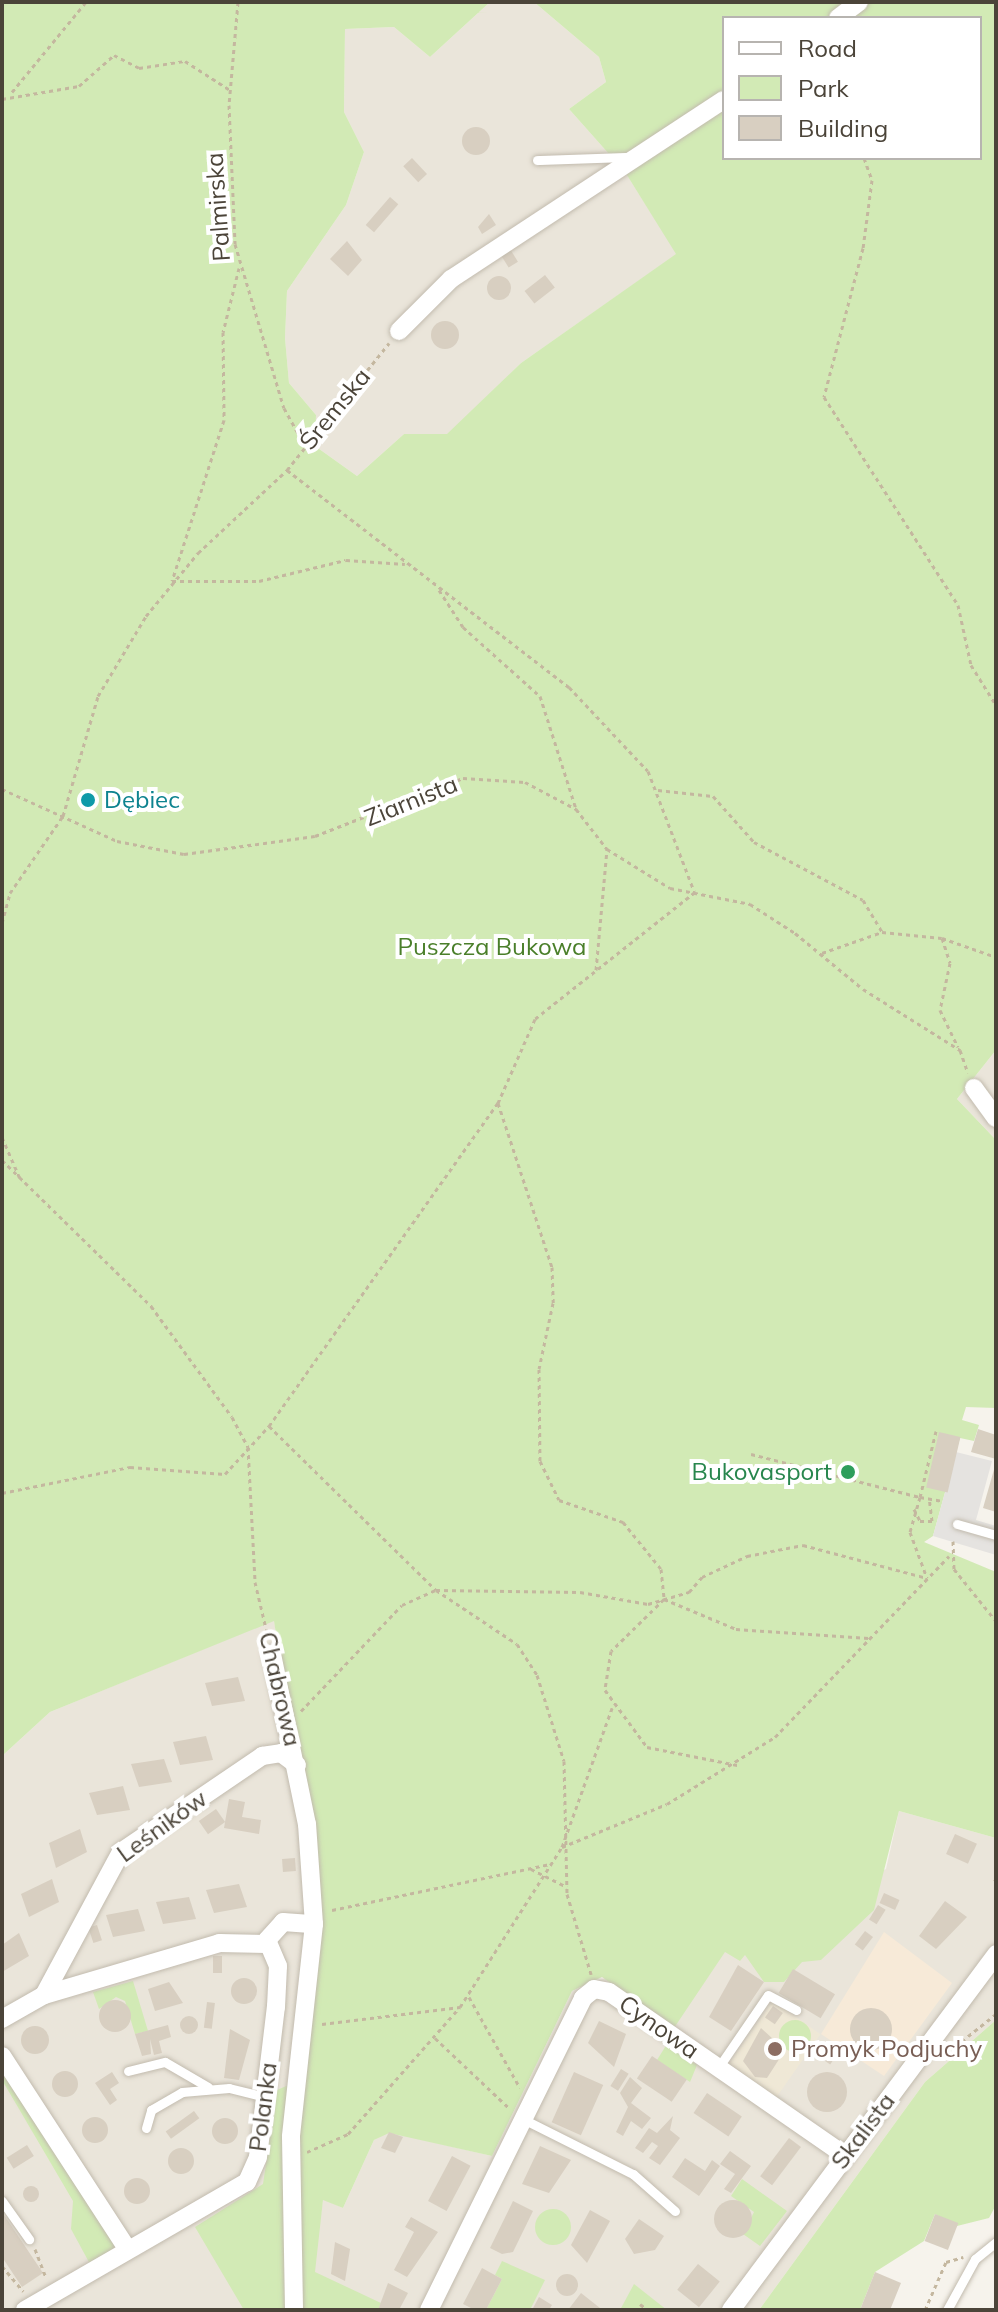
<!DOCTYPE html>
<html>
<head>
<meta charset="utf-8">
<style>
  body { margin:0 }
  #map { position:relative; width:998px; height:2312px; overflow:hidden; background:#f6f3ec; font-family:Mulish,sans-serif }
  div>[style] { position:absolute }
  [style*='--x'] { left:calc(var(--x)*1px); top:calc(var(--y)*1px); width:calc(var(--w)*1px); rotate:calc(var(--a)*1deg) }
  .residential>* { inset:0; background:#eae5da }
  .commercial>* { inset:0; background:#f7ead8 }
  .education>* { inset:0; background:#efe8d6; transform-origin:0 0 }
  .green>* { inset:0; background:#d2eab5 }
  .round { border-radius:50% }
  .parking>* { inset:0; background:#e5e3e0 }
  .building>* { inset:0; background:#d8cfc1; transform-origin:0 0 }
  .path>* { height:3px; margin-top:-1.5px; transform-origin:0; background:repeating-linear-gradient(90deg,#c4b79f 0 4px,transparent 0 8px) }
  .roads { filter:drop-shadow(0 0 2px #c2bbae) drop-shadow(0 0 2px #c2bbae) }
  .service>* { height:9px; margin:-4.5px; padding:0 4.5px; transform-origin:4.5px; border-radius:4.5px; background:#fff }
  .minor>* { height:18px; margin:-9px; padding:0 9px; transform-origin:9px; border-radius:9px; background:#fff }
  .dots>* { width:22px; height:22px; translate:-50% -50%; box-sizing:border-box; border:4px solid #fff; border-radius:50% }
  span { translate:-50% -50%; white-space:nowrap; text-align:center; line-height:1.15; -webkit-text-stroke:8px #fff; paint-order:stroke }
  .street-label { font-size:24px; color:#4b4439 }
  .culture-label { font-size:24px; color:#0d838f }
  .left { translate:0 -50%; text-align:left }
  .park-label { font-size:24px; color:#4a7f2a }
  .leisure-label { font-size:24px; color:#27864d }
  .right { translate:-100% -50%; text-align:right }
  .education-label { font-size:24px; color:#785e54 }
  .frame { position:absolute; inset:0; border:4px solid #4b4439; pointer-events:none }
  .legend { position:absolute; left:722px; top:16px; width:260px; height:144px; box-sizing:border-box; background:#fff; border:2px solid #b7b4b0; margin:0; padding:10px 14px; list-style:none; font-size:24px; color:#4b4439 }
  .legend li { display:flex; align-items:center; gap:16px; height:40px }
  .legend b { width:40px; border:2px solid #b7b4b0 }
</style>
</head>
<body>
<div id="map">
  <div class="residential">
    <i style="clip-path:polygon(490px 2px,534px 2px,599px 57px,606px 82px,569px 109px,625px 172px,677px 254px,521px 363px,447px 435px,404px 434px,357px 476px,315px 446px,316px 415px,289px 383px,285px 338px,287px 291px,346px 205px,364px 152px,344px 112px,345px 29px,394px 27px,430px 57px)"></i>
    <i style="clip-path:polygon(996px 1050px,996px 1140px,957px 1099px)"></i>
    <i style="clip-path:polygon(274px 1620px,322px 1931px,276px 2310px,2px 2310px,2px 1756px,50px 1712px)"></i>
    <i style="clip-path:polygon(899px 1811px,996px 1838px,996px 2020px,925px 2082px,759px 2310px,308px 2310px,323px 2199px,343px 2208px,374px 2140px,389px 2132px,492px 2156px,572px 1991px,886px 1869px)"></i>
  </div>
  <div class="commercial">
    <i style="clip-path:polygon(884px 1932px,952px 1983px,884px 2076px,821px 2034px)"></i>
  </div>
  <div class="education">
    <i style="left:773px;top:2001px;width:58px;height:78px;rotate:35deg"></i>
  </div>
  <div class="green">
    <i style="clip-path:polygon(evenodd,2px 2px,490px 2px,430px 57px,394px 27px,345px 29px,344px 112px,364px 152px,346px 205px,287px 291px,285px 338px,289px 383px,316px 415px,315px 446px,357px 476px,404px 434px,447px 434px,521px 363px,676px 254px,625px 172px,569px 109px,606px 82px,599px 57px,534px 2px,996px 2px,996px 1050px,957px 1099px,996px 1140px,996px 1408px,966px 1407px,962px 1420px,979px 1425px,974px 1441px,960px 1438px,933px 1536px,924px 1542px,996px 1572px,996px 1838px,899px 1811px,874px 1910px,821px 1960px,802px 1962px,784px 1982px,764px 1982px,745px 1955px,740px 1961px,725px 1952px,674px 2028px,602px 1977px,572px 1991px,492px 2156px,389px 2133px,374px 2140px,343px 2208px,323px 2200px,315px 2272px,381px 2303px,378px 2310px,244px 2310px,195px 2227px,263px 2184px,277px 2090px,298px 2081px,322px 1931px,274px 1621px,50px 1712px,2px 1756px,2px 2px,724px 18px,980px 18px,980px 158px,724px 158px,724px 18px)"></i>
    <i style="clip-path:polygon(133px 1981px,148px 2031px,135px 2034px,125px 2001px,116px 1997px,99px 2009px,93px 1992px)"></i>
    <i class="round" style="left:779px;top:2020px;width:32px;height:32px"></i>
    <i style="clip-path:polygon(996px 2020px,996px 2205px,989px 2218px,957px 2226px,935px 2214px,924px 2241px,875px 2272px,860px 2310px,759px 2310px,925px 2082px)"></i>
    <i style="clip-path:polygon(667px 2044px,697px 2065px,690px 2082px,657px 2060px)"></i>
    <i style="clip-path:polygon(2px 2056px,128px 2250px,90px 2264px,71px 2229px,73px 2201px,2px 2080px)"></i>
    <i style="clip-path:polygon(742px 2179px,787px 2211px,760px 2246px,743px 2234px,754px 2212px,731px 2196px)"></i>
    <i class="round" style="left:535px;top:2209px;width:36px;height:36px"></i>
    <i style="clip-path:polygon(502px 2261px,545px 2280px,530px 2310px,486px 2310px,502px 2279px,495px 2275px)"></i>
    <i style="clip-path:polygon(634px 2284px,667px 2310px,620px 2310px)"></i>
  </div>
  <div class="parking">
    <i style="clip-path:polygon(956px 1452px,992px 1461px,976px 1520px,996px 1526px,996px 1555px,933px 1536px)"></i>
  </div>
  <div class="building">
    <i class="round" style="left:462px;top:127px;width:28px;height:28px"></i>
    <i style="left:412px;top:158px;width:22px;height:12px;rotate:47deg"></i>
    <i style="left:390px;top:197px;width:11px;height:37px;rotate:41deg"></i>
    <i style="clip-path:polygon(489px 214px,496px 225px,482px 234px,478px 227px)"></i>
    <i style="clip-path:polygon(347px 241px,362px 260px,348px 276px,330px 259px)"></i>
    <i style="left:510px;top:249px;width:15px;height:11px;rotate:58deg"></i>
    <i style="left:545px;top:275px;width:16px;height:26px;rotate:52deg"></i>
    <i class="round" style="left:487px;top:276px;width:24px;height:24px"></i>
    <i class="round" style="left:431px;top:321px;width:28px;height:28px"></i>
    <i style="clip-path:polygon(978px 1429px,996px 1435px,996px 1459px,971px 1452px)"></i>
    <i style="left:939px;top:1432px;width:22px;height:57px;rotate:13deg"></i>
    <i style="clip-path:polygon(995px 1466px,996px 1466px,996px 1512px,983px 1508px)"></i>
    <i style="clip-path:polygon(238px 1677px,245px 1701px,212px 1706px,205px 1683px)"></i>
    <i style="clip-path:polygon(206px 1736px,213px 1760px,180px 1765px,173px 1742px)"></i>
    <i style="clip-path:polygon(164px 1759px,172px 1782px,139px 1787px,131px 1764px)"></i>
    <i style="clip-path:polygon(123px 1786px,130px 1810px,97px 1815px,89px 1793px)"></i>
    <i style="clip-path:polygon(229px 1799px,245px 1802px,242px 1817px,261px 1820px,259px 1834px,224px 1828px)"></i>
    <i style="left:216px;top:1809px;width:16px;height:21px;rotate:55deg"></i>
    <i style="clip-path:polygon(80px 1829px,87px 1852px,56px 1868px,49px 1843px)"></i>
    <i style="left:955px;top:1834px;width:24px;height:22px;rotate:24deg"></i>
    <i style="left:295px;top:1858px;width:13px;height:13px;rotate:86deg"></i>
    <i style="clip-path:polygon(52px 1879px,59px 1902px,29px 1917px,21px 1894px)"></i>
    <i style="clip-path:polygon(239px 1884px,247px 1907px,214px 1913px,206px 1890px)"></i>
    <i style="left:884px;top:1893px;width:17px;height:11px;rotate:24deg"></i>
    <i style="clip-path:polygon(189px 1897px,196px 1919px,163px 1924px,156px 1902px)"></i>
    <i style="clip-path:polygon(945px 1901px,967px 1917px,936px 1949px,919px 1936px)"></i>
    <i style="left:878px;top:1905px;width:9px;height:17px;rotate:32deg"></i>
    <i style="clip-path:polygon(138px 1909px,145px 1931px,113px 1937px,106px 1915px)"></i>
    <i style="left:97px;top:1925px;width:16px;height:9px;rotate:72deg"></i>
    <i style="left:865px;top:1931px;width:10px;height:17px;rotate:37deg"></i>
    <i style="clip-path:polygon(19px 1933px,29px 1956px,2px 1972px,2px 1945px)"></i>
    <i style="left:213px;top:1956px;width:9px;height:17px"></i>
    <i style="clip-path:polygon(738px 1965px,764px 1982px,731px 2031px,709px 2017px)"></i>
    <i style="left:793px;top:1969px;width:49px;height:28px;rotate:31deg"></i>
    <i class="round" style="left:231px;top:1978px;width:26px;height:26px"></i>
    <i style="clip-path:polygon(169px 1982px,183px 2003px,155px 2011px,148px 1989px)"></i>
    <i class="round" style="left:99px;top:2000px;width:32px;height:32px"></i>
    <i style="left:207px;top:2002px;width:8px;height:26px;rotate:7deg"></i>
    <i style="left:773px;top:2006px;width:12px;height:14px;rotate:35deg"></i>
    <i class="round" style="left:850px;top:2008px;width:42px;height:42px"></i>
    <i class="round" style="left:180px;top:2016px;width:18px;height:18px"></i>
    <i style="clip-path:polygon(599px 2021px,626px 2034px,614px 2067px,588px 2043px)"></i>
    <i style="clip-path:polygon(168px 2025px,171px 2037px,159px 2041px,162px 2053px,154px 2055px,150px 2039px,151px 2054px,142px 2056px,135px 2034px)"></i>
    <i class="round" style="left:21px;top:2026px;width:28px;height:28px"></i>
    <i style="clip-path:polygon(761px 2028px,785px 2050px,767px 2078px,755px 2077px,743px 2061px)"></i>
    <i style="clip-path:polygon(230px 2029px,250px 2040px,239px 2080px,224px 2078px)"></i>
    <i style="left:830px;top:2045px;width:11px;height:16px;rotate:34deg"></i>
    <i style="left:652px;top:2056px;width:42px;height:27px;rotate:34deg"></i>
    <i style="left:621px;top:2069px;width:9px;height:20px;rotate:32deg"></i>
    <i class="round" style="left:52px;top:2071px;width:26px;height:26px"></i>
    <i style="clip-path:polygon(112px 2072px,119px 2083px,110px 2089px,117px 2100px,110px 2105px,95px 2083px)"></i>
    <i style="left:574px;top:2072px;width:32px;height:55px;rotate:24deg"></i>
    <i class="round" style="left:807px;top:2072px;width:40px;height:40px"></i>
    <i style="clip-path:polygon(630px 2077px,642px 2088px,631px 2103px,651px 2118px,642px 2129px,631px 2121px,623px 2136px,616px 2132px,628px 2107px,620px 2093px)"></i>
    <i style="left:707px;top:2093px;width:42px;height:24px;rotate:34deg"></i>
    <i style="left:194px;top:2111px;width:9px;height:35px;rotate:54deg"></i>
    <i style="clip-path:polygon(673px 2116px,670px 2130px,680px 2138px,660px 2165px,649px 2158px,658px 2146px,652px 2142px,643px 2153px,635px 2148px,649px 2128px,657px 2133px)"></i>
    <i class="round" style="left:82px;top:2117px;width:26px;height:26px"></i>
    <i class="round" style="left:212px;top:2118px;width:26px;height:26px"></i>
    <i style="clip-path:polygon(389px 2132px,403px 2137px,395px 2153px,381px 2148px)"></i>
    <i style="left:789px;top:2138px;width:15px;height:48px;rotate:37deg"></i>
    <i style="left:27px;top:2145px;width:13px;height:24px;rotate:58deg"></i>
    <i style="clip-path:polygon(540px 2146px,571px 2160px,549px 2193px,522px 2184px)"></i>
    <i class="round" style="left:168px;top:2148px;width:26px;height:26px"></i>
    <i style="clip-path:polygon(730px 2151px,751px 2166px,731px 2193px,724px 2189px,735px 2174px,720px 2164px)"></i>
    <i style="left:452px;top:2156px;width:21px;height:51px;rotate:28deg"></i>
    <i style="clip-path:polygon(685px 2158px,705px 2171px,712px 2160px,720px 2166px,699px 2196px,672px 2177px)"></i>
    <i class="round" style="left:124px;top:2178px;width:26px;height:26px"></i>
    <i class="round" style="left:23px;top:2186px;width:16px;height:16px"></i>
    <i class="round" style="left:714px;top:2200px;width:38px;height:38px"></i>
    <i style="clip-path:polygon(513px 2201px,533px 2211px,513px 2252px,502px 2254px,490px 2248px)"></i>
    <i style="clip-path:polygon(590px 2210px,610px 2221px,587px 2263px,571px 2245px)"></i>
    <i style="clip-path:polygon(2px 2212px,43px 2273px,22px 2287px,2px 2257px)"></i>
    <i style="left:935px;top:2214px;width:25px;height:29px;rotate:21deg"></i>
    <i style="clip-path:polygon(411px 2217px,438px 2232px,407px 2277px,394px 2270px,414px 2232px,405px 2227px)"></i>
    <i style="clip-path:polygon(639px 2219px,664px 2236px,655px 2250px,634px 2254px,625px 2239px)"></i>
    <i style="clip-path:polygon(335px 2242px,350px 2249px,345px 2281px,331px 2274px)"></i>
    <i style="left:698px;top:2264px;width:28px;height:33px;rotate:39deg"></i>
    <i style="clip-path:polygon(482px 2268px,502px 2279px,486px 2310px,475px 2310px,463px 2304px)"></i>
    <i style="clip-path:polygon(875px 2272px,901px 2283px,890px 2310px,860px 2310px)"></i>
    <i class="round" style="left:556px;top:2274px;width:22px;height:22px"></i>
    <i style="clip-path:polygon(388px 2283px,408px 2293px,399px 2310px,378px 2310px)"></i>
    <i style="clip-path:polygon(581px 2293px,600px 2308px,598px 2310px,568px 2310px)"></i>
    <i style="clip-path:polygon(539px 2297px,552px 2305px,549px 2310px,532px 2310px)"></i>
  </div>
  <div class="path">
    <i style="--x:238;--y:2;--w:103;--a:95"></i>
    <i style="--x:229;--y:105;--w:139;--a:87.5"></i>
    <i style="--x:235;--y:244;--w:171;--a:73.4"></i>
    <i style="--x:284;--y:408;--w:41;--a:60.9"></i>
    <i style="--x:12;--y:92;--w:117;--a:-50.6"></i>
    <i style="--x:2;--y:99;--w:78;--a:-9.6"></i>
    <i style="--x:79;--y:86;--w:47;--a:-41.5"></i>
    <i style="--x:114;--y:55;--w:28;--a:27"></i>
    <i style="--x:139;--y:68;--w:47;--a:-8.7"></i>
    <i style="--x:185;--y:61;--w:54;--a:32.8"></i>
    <i style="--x:864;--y:158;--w:23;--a:70"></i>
    <i style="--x:872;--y:180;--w:69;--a:97.5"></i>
    <i style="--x:863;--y:248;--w:154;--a:104.7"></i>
    <i style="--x:824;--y:397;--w:247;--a:57.2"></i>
    <i style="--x:958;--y:605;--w:61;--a:77.8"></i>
    <i style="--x:971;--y:665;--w:47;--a:58"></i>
    <i style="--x:239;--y:268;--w:66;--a:104"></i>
    <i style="--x:223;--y:332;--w:88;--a:89.3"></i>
    <i style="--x:224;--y:420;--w:169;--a:107.9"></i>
    <i style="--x:172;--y:581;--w:87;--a:0"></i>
    <i style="--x:259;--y:581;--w:89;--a:-13.6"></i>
    <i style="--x:346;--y:560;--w:59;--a:3.9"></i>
    <i style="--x:287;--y:470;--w:356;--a:37.6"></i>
    <i style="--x:569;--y:687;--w:115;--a:46.8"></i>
    <i style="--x:648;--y:771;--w:129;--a:69"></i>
    <i style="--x:439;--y:590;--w:44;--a:57"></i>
    <i style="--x:463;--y:627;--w:103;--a:41.9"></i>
    <i style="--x:540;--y:696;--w:119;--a:72.3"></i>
    <i style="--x:2;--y:789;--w:126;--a:24.3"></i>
    <i style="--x:117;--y:841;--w:68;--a:11"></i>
    <i style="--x:184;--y:854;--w:132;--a:-7.8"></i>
    <i style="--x:315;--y:836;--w:159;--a:-21.4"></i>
    <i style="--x:463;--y:778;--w:62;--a:3.7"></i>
    <i style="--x:525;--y:782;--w:58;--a:27.9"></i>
    <i style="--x:576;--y:809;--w:51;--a:52.2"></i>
    <i style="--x:607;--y:849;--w:74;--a:31.8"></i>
    <i style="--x:670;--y:888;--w:82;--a:11.3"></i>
    <i style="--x:750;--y:904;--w:54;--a:32.8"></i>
    <i style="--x:795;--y:933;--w:88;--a:39.5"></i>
    <i style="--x:863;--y:989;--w:115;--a:32.2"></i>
    <i style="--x:960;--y:1050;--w:24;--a:71"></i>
    <i style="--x:658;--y:790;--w:55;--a:6.2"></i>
    <i style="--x:713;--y:796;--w:62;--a:48.3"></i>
    <i style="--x:754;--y:842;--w:123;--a:28"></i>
    <i style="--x:863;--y:900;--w:37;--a:59"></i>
    <i style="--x:882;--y:932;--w:60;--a:5.7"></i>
    <i style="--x:942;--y:938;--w:57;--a:19.4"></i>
    <i style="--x:695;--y:892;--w:204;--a:141.6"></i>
    <i style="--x:535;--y:1019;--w:92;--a:113.8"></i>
    <i style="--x:498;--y:1103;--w:173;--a:71.8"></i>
    <i style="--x:552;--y:1267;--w:36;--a:88"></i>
    <i style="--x:553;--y:1303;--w:67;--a:102"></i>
    <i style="--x:539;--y:1369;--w:92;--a:89.4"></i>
    <i style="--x:540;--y:1461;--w:43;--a:64"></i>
    <i style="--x:559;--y:1500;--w:68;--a:19"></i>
    <i style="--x:623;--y:1522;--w:60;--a:51"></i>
    <i style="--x:661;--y:1569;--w:30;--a:84"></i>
    <i style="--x:664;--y:1599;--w:74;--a:135.5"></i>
    <i style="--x:611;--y:1651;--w:39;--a:99"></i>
    <i style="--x:605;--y:1690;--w:71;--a:53.6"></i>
    <i style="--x:647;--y:1747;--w:92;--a:11.3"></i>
    <i style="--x:2;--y:923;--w:31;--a:-75"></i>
    <i style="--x:10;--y:893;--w:93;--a:-55.5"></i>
    <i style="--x:63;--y:816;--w:125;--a:-73.7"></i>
    <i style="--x:98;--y:696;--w:93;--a:-59"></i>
    <i style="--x:146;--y:616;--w:82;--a:-50.5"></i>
    <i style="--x:198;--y:553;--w:122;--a:-43"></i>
    <i style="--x:287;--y:470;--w:163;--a:-51.2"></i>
    <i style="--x:942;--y:938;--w:26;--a:72"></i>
    <i style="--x:950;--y:963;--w:48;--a:102"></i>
    <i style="--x:940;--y:1010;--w:41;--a:64.1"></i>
    <i style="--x:822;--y:953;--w:64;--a:-19.3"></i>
    <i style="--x:596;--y:970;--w:121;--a:-84.8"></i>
    <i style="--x:2;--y:1137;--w:48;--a:66.6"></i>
    <i style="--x:2;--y:1160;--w:209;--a:44.4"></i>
    <i style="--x:151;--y:1306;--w:137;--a:53.9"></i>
    <i style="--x:232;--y:1417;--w:34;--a:62"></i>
    <i style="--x:248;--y:1447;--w:135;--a:87"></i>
    <i style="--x:255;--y:1582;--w:57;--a:76.7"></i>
    <i style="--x:269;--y:1426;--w:234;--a:44.5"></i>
    <i style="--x:436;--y:1590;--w:97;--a:33.7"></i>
    <i style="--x:517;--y:1644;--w:37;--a:57"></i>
    <i style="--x:537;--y:1675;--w:90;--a:72.6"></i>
    <i style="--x:564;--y:1761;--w:133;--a:88.7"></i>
    <i style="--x:567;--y:1894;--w:84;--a:73.3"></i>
    <i style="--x:936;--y:1431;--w:68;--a:103.6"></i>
    <i style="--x:920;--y:1497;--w:23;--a:10"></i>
    <i style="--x:751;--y:1454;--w:174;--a:14.3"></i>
    <i style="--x:920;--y:1497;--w:36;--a:106"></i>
    <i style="--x:910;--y:1532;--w:49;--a:69.7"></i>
    <i style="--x:2;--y:1493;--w:131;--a:-11.5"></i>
    <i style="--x:130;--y:1467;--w:95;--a:4.2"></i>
    <i style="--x:225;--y:1474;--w:65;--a:-47.5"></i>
    <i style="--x:269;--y:1426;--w:396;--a:-54.7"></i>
    <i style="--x:914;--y:1509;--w:13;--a:63"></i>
    <i style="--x:920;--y:1521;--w:12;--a:0"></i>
    <i style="--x:932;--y:1521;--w:23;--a:-97"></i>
    <i style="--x:953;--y:1541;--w:28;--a:88"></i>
    <i style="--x:954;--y:1569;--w:67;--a:51.1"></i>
    <i style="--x:664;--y:1599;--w:78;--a:22.6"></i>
    <i style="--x:736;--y:1629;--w:133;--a:3.9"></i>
    <i style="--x:301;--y:1711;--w:146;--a:-46.4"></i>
    <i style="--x:402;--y:1605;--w:37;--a:-24"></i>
    <i style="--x:436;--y:1590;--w:144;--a:0.8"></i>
    <i style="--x:580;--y:1592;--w:69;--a:10"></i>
    <i style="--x:648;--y:1604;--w:43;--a:-16.3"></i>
    <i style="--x:689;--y:1592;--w:20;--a:-49"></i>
    <i style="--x:702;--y:1577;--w:50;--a:-25"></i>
    <i style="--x:747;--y:1556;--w:57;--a:-11.1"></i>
    <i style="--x:803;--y:1545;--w:128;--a:14.9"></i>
    <i style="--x:562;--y:1847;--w:113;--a:-22.3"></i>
    <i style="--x:667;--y:1804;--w:127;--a:-31.8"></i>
    <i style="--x:775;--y:1737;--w:251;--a:-46.1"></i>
    <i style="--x:531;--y:1869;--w:40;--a:26.6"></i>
    <i style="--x:994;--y:1879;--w:2;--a:27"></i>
    <i style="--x:332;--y:1910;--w:224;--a:-11.9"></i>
    <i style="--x:469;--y:1997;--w:104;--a:60.7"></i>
    <i style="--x:322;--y:2024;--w:139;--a:-7"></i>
    <i style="--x:435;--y:2038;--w:102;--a:43.4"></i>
    <i style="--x:943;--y:2056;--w:68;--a:-38.4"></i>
    <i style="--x:307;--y:2152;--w:45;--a:-23.7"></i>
    <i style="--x:348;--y:2134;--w:169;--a:-48.6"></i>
    <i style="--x:460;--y:2007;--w:190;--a:-57.5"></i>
    <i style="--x:562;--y:1847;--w:148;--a:-70.2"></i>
    <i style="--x:35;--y:2249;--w:30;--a:69"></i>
    <i style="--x:2;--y:2266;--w:33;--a:50"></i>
    <i style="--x:640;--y:2304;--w:10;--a:37"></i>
    <i style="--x:925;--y:2310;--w:52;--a:-66.4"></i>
    <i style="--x:946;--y:2262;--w:18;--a:-16"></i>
  </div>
  <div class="roads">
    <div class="service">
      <i style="--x:537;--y:160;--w:91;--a:-1.9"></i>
      <i style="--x:957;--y:1524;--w:41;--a:15.8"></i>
      <i style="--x:718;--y:2068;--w:88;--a:-55.6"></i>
      <i style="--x:768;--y:1995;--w:32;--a:28"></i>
      <i style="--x:128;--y:2071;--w:38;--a:-14"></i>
      <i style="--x:165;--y:2062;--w:50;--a:30.2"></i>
      <i style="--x:525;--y:2120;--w:121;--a:26.6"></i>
      <i style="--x:633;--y:2174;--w:56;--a:41.4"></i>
      <i style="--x:146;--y:2128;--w:19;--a:-74"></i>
      <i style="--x:151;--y:2110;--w:36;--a:-30"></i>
      <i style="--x:182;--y:2092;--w:47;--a:-4.9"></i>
      <i style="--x:229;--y:2088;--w:36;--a:14"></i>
      <i style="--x:2;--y:2201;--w:47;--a:54.6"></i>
      <i style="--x:947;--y:2310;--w:58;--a:-61.2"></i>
      <i style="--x:975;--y:2259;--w:27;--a:-39"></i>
    </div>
    <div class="minor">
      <i style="--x:838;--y:18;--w:26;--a:-37"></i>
      <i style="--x:399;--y:331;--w:74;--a:-45"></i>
      <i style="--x:451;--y:279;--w:326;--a:-33.3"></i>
      <i style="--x:974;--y:1088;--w:37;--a:54"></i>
      <i style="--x:272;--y:1654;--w:174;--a:78.4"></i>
      <i style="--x:307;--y:1824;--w:100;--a:86"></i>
      <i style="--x:314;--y:1924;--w:214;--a:96.2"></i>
      <i style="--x:291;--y:2137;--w:173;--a:89"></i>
      <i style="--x:44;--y:1995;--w:162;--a:-61.7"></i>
      <i style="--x:121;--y:1852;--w:171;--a:-34.2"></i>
      <i style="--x:262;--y:1756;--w:19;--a:-9"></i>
      <i style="--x:281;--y:1753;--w:20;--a:37"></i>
      <i style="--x:2;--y:2019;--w:48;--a:-29.7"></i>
      <i style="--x:44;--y:1995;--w:183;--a:-16.5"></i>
      <i style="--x:219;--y:1943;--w:47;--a:1.2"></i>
      <i style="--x:2;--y:2056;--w:231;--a:57"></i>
      <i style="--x:25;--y:2310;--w:256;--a:-30"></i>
      <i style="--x:247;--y:2182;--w:27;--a:-66"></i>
      <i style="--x:258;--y:2157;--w:151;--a:-83.2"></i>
      <i style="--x:276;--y:2007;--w:41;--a:-87.2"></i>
      <i style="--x:278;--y:1966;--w:28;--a:-113"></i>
      <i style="--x:267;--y:1940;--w:24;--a:-48"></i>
      <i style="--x:283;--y:1922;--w:31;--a:4"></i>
      <i style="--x:429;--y:2310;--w:348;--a:-63.7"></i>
      <i style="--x:583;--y:1998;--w:14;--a:-39"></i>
      <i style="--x:594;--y:1989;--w:15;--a:11"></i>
      <i style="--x:609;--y:1992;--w:286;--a:34.7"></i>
      <i style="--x:731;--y:2310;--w:444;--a:-53.3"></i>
    </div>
  </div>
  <div class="dots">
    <i style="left:88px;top:800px;background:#0f9aa8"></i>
    <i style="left:848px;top:1472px;background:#2e9e5b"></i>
    <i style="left:775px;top:2049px;background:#8d6e63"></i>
  </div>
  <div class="street-label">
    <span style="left:218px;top:207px;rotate:-94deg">Palmirska</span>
    <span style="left:335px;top:409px;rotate:-51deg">Śremska</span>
    <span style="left:411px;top:801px;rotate:-22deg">Ziarnista</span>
    <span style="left:280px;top:1689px;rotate:77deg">Chabrowa</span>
    <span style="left:162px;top:1826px;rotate:-36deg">Leśników</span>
    <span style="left:659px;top:2027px;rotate:35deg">Cynowa</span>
    <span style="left:263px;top:2107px;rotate:-83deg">Polanka</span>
    <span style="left:863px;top:2131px;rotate:-53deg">Skalista</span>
  </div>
  <div class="culture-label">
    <span class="left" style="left:104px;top:800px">Dębiec</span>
  </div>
  <div class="park-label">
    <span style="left:492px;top:947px">Puszcza Bukowa</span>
  </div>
  <div class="leisure-label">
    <span class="right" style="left:832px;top:1472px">Bukovasport</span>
  </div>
  <div class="education-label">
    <span class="left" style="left:791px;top:2049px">Promyk Podjuchy</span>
  </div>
  <div class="frame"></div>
  <ul class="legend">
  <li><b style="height:10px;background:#fff"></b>Road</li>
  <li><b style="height:22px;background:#d2eab5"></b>Park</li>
  <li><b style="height:22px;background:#d8cfc1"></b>Building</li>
  </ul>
</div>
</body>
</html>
